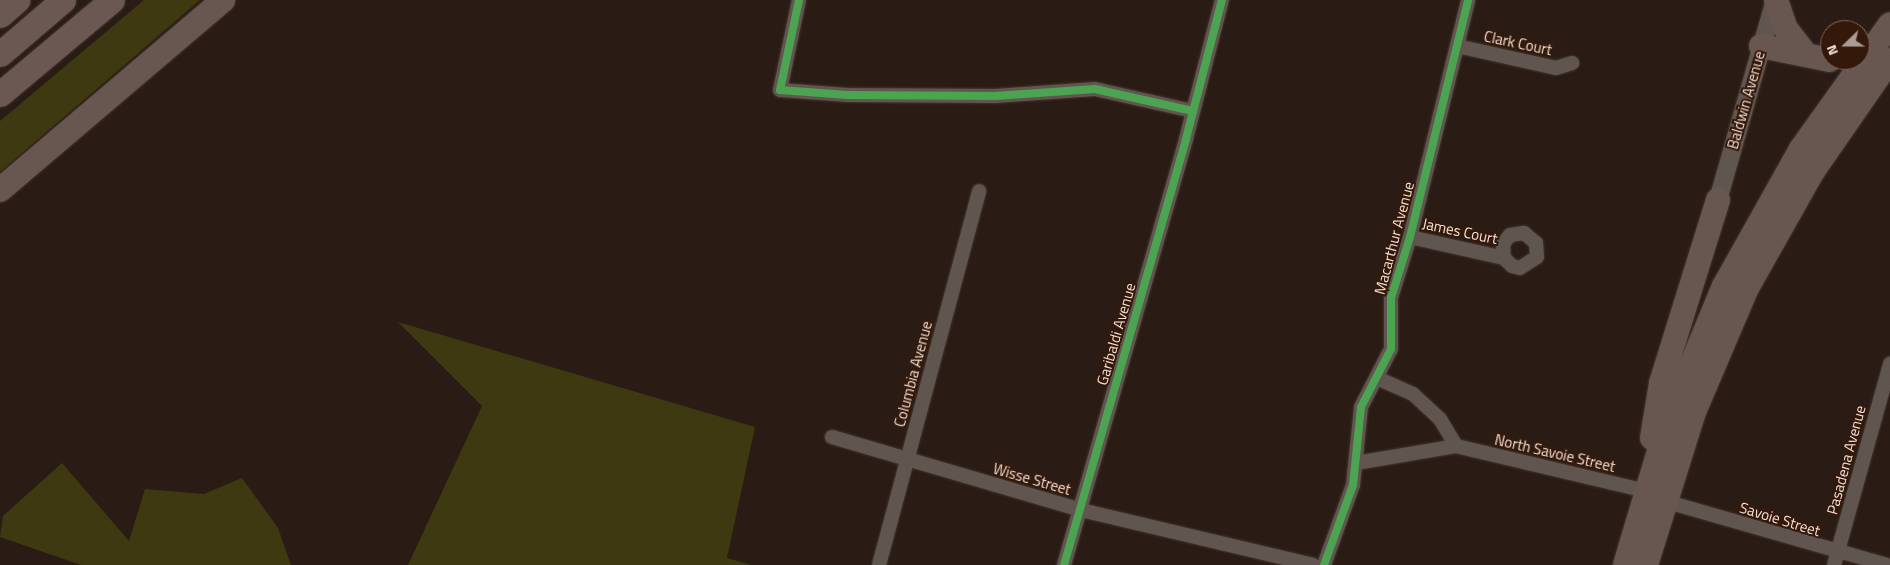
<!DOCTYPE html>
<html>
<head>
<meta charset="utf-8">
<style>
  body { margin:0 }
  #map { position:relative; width:1890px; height:565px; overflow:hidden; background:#2a1c14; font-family:"Titillium Web",sans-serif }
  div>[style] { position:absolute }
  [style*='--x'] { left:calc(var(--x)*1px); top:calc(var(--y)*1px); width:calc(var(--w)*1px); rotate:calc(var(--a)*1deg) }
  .green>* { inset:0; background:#3e3911 }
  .roads { filter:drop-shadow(0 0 1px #433731) drop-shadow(0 0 1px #433731) }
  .minor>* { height:14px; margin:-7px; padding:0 7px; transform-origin:7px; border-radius:7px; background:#60554f }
  .tertiary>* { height:18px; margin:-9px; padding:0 9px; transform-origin:9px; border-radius:9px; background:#60554f }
  .trunk>* { height:24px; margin:-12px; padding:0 12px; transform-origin:12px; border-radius:12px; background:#685650 }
  .motorway>* { height:25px; margin:-12.5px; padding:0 12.5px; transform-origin:12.5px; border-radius:12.5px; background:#6c5853 }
  .cycleway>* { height:8px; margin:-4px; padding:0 4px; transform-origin:4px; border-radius:4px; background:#4ca352 }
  span { translate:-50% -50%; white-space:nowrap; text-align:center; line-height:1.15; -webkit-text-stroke:4px #34190a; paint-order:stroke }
  .street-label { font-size:15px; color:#f2dfd6 }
  .north { position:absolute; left:1820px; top:20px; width:50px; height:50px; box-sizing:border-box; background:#34190a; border:1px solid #80685c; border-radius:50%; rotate:248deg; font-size:14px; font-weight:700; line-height:20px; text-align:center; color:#f2dfd6 }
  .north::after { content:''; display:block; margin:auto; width:18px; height:22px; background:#ac9b92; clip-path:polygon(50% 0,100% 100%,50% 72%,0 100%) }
</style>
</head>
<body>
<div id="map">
  <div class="green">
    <i style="clip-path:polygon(144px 0,200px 0,0 172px,0 121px)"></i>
    <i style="clip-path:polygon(398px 322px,755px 427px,727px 558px,751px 565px,408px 565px,482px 406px)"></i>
    <i style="clip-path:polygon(62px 463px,129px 541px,145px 489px,204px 494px,242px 478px,278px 528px,291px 565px,81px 565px,0 537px,3px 516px)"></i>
  </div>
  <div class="roads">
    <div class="minor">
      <i style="--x:799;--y:0;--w:92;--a:101.9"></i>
      <i style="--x:780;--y:90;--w:68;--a:4.2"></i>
      <i style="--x:848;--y:95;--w:147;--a:0.4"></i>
      <i style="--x:995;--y:96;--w:100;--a:-4"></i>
      <i style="--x:1095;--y:89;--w:100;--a:12.7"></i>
      <i style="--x:1457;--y:46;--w:101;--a:12.5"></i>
      <i style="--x:1556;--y:68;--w:17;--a:-17"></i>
      <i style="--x:1410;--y:237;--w:96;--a:12.6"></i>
      <i style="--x:1504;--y:258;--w:11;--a:45"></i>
      <i style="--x:1512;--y:266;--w:8;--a:14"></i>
      <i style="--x:1520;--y:268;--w:20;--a:-33"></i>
      <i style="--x:1537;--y:257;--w:14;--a:-94"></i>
      <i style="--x:1536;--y:243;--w:16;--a:-140"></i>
      <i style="--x:1524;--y:233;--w:14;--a:172"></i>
      <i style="--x:1510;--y:235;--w:11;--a:128"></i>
      <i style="--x:1503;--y:244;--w:14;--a:86"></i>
      <i style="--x:1377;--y:378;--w:39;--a:24"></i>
      <i style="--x:1413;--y:394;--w:37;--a:43"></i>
      <i style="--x:1440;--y:419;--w:31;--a:59"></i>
      <i style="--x:832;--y:437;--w:259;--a:16.3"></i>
      <i style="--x:1081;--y:510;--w:238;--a:13.3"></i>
      <i style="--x:1356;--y:463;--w:101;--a:-9.6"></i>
      <i style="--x:1456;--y:446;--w:195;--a:13.3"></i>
      <i style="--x:1664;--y:501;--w:232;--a:16"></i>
      <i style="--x:879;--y:565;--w:387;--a:-75"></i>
      <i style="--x:1064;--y:565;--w:443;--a:-74"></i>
      <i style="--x:1186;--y:139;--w:144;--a:-75.5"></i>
      <i style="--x:1324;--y:565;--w:85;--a:-70.1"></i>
      <i style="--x:1353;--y:485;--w:78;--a:-84.1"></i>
      <i style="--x:1361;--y:407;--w:65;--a:-62.7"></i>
      <i style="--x:1391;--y:349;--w:51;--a:-90"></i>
      <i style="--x:1391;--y:298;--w:64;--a:-72.7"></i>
      <i style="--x:1410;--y:237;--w:244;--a:-76.2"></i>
      <i style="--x:1834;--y:565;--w:209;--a:-74.4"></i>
    </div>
    <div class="tertiary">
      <i style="--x:1718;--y:200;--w:208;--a:-74.1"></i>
    </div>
    <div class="trunk">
      <i style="--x:1776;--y:0;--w:31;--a:71"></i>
      <i style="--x:1786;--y:29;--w:33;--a:52"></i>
      <i style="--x:1761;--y:46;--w:70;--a:11.5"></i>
      <i style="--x:0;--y:190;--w:293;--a:-40.4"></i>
      <i style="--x:1652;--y:438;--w:56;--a:-80.7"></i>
      <i style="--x:1661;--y:383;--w:192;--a:-72.7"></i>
      <i style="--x:1625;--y:565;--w:150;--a:-73.4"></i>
      <i style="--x:1668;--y:421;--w:146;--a:-67.5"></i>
      <i style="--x:1724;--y:286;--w:157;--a:-60.7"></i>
      <i style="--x:1801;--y:149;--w:153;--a:-54.5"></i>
      <i style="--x:1646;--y:565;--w:160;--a:-72.6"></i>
      <i style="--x:1694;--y:412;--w:135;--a:-66.9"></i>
      <i style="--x:1747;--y:288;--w:134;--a:-60.6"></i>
      <i style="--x:1813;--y:171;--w:135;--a:-55.3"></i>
    </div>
    <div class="motorway">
      <i style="--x:0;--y:15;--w:23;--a:-41"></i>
      <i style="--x:0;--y:54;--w:83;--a:-40.6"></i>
      <i style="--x:0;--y:94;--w:146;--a:-40"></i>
    </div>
  </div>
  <div class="cycleway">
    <i style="--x:799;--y:0;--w:92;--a:101.9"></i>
    <i style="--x:780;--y:90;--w:68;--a:4.2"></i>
    <i style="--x:848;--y:95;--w:147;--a:0.4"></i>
    <i style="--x:995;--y:96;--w:100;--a:-4"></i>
    <i style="--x:1095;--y:89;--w:100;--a:12.7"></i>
    <i style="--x:1064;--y:565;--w:443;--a:-74"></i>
    <i style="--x:1186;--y:139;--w:144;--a:-75.5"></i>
    <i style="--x:1324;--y:565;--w:85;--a:-70.1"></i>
    <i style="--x:1353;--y:485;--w:78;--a:-84.1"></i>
    <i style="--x:1361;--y:407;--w:65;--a:-62.7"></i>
    <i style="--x:1391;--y:349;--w:51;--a:-90"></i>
    <i style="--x:1391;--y:298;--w:64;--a:-72.7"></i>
    <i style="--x:1410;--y:237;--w:244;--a:-76.2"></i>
  </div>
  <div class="street-label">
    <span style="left:1518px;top:43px;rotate:12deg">Clark Court</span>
    <span style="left:1746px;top:100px;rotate:-74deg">Baldwin Avenue</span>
    <span style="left:1460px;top:231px;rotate:12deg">James Court</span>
    <span style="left:1394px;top:238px;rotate:-75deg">Macarthur Avenue</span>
    <span style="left:1116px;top:334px;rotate:-74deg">Garibaldi Avenue</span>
    <span style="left:913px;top:374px;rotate:-75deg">Columbia Avenue</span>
    <span style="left:1555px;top:453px;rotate:13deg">North Savoie Street</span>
    <span style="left:1846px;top:460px;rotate:-75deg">Pasadena Avenue</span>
    <span style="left:1032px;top:479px;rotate:16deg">Wisse Street</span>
    <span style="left:1780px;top:519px;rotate:17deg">Savoie Street</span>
  </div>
  <div class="north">N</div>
</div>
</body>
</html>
